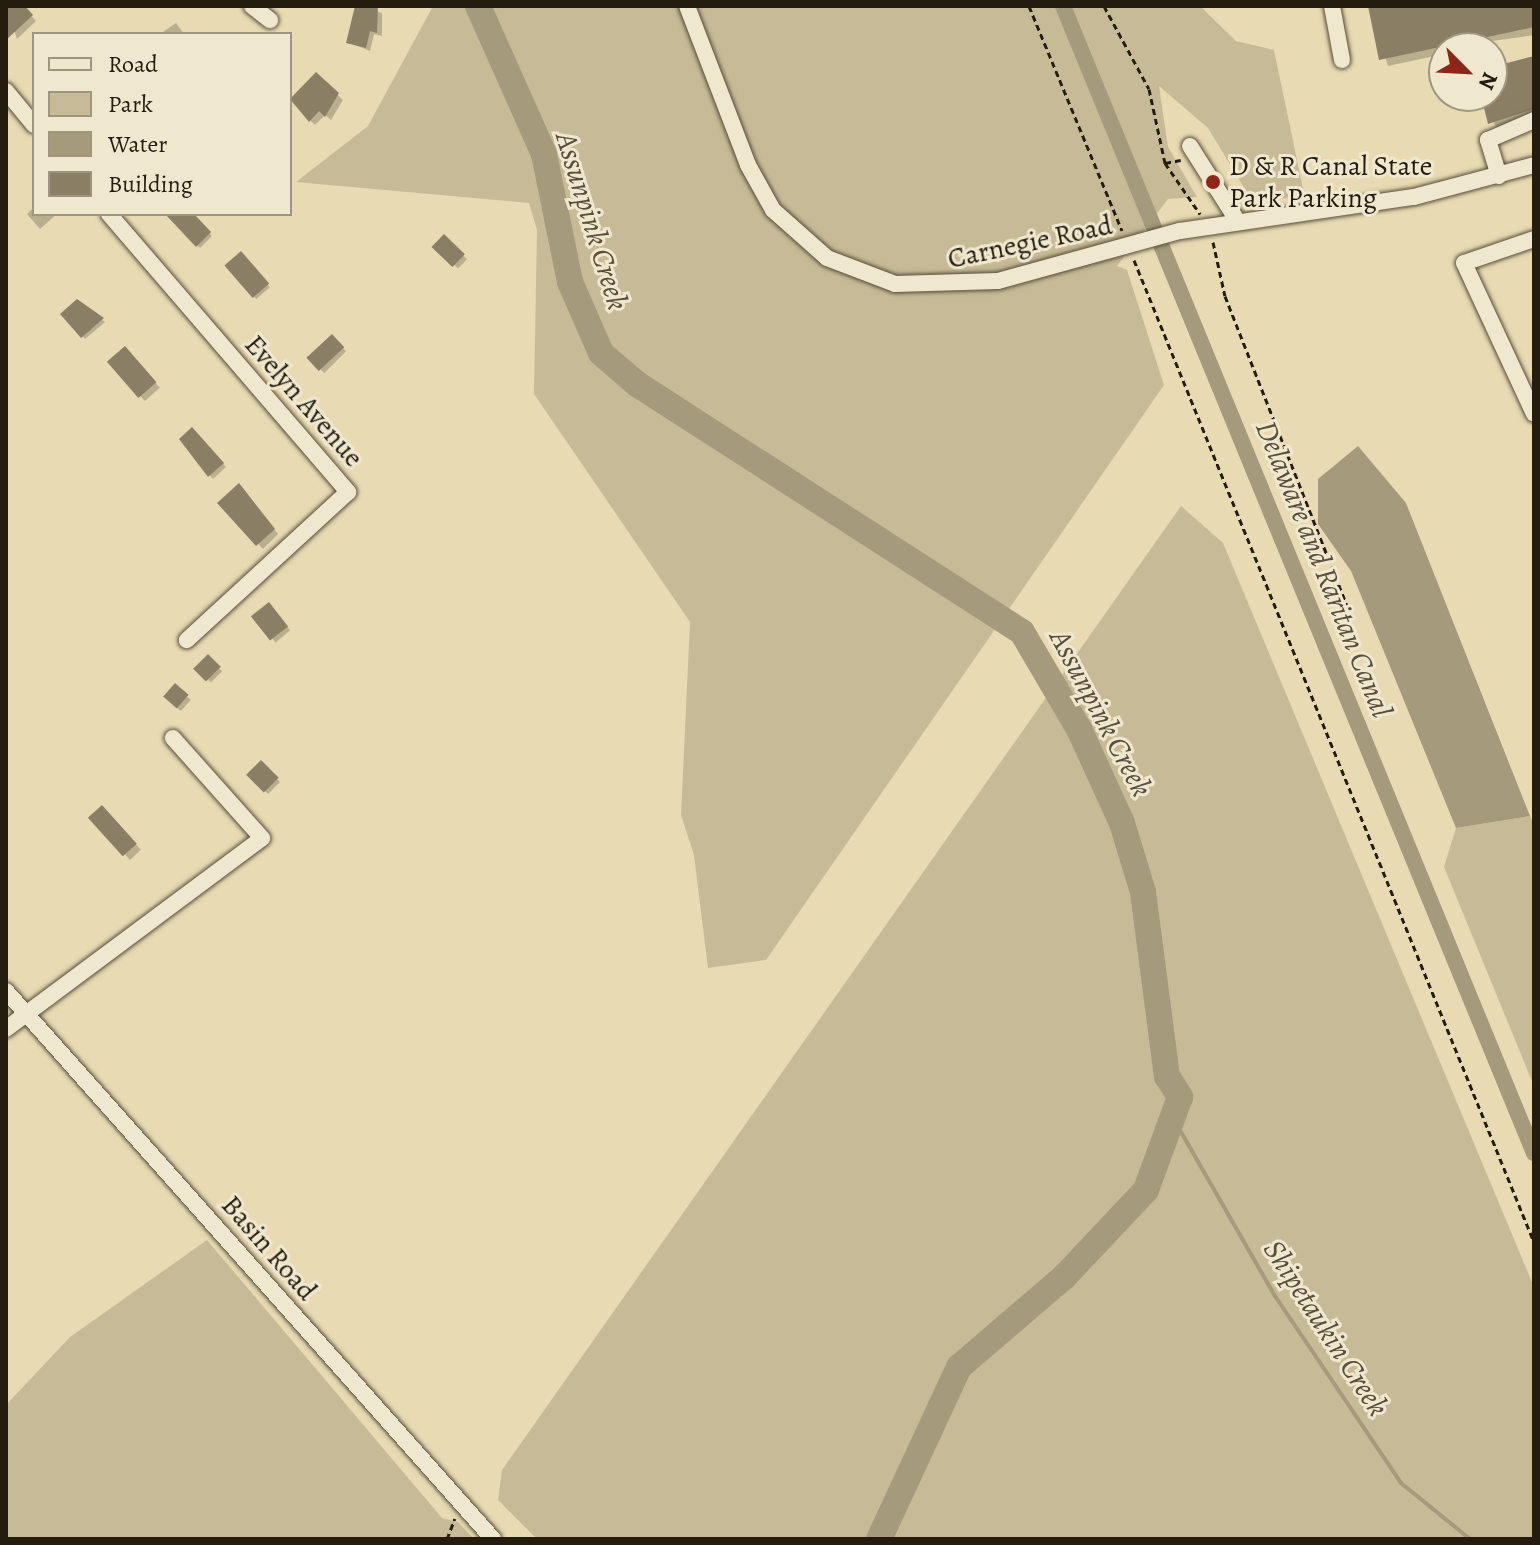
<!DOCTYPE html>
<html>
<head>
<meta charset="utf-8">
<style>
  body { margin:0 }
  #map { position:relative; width:1540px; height:1545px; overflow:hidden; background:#e8dbb3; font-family:Alegreya,serif }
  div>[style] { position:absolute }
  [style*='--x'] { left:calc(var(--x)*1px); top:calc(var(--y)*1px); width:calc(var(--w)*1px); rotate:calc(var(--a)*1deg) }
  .green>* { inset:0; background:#c7bb97 }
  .water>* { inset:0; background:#a69a7c }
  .shadow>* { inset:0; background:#0003; transform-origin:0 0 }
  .stream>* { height:4px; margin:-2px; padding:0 2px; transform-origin:2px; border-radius:2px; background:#a69a7c }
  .canal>* { height:16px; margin:-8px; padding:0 8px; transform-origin:8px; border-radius:8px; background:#a69a7c }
  .river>* { height:26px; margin:-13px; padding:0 13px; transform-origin:13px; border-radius:13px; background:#a69a7c }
  .building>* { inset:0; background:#8a7f65; transform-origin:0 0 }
  .path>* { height:3px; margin-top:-1.5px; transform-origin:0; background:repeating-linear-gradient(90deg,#251c10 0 6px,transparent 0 10px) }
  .roads { filter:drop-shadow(0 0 2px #564c39) drop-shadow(0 0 2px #564c39) }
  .minor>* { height:16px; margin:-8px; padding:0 8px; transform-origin:8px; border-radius:8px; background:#f0e8ce }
  .dots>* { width:22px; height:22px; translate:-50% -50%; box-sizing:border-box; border:4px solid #f0e8ce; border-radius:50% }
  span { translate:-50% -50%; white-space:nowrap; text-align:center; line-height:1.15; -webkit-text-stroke:6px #f0e8ce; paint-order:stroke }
  .poi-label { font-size:28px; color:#251c10 }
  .left { translate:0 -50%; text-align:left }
  .street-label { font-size:28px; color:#251c10 }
  .water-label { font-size:30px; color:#594e3b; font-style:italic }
  .frame { position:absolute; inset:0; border:8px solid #251c10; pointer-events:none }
  .legend { position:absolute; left:32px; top:32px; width:260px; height:184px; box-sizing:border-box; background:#f0e8ce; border:2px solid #9f9682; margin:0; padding:10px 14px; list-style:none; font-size:24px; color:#251c10 }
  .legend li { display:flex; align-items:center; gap:16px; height:40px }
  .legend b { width:40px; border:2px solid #9f9682 }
  .north { position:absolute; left:1428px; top:32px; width:80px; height:80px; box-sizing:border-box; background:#f0e8ce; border:2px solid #9f9682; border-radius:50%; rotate:114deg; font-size:22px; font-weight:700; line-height:32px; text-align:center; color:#251c10 }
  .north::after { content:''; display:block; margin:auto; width:28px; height:36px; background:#8f2418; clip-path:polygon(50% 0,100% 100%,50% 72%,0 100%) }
</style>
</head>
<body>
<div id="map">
  <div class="green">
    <i style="clip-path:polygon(433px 6px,1200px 6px,1236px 41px,1274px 50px,1305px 198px,1251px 199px,1208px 128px,1159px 86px,1168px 147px,1197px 197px,1168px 199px,1117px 266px,1127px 270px,1164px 385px,766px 960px,708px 968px,694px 855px,681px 815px,690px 622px,534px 394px,537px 230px,529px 203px,296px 182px,368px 126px)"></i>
    <i style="clip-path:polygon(1181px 506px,1223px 543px,1534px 1287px,1534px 1539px,537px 1539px,498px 1500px,502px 1470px)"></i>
    <i style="clip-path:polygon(1530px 816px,1534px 825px,1534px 1086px,1444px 867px,1456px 828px)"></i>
    <i style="clip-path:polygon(207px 1240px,442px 1518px,458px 1522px,474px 1539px,6px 1539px,6px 1405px,70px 1337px)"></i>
  </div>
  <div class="water">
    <i style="clip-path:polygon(1358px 446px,1406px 503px,1530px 816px,1456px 828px,1351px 571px,1318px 524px,1318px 479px)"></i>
  </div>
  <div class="shadow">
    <i style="clip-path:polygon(6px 6px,23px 6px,36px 21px,17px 39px)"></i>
    <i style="clip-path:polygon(357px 6px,382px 13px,382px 36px,374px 34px,370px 51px,348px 42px)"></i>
    <i style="clip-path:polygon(1370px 6px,1534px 6px,1534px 35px,1444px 48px,1444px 54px,1388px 66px)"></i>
    <i style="clip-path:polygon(176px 23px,184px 34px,164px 34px,163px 32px)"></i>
    <i style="clip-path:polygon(1534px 59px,1534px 120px,1497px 130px,1483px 96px,1492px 96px,1492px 69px)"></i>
    <i style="clip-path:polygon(316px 74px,343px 100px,331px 120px,325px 115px,315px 125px,291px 101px)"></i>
    <i style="clip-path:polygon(34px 207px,34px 214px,57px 214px,40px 229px,27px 214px)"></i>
    <i style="clip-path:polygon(177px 214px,191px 214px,212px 236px,200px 248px,172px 219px)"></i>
    <i style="left:444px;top:237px;width:32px;height:13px;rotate:44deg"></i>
    <i style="left:241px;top:254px;width:44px;height:18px;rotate:49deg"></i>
    <i style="clip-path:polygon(77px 302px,105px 322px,85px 339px,63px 314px)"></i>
    <i style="left:332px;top:337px;width:20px;height:31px;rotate:45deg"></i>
    <i style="left:125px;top:349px;width:52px;height:20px;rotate:48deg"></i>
    <i style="clip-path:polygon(192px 430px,226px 467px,213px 479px,182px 439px)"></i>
    <i style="clip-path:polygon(244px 490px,278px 534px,263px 549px,220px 503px)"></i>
    <i style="left:269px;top:605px;width:33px;height:19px;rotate:50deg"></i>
    <i style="left:208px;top:657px;width:20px;height:16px;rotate:45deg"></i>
    <i style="left:175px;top:686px;width:21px;height:15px;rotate:41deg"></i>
    <i style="left:261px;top:763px;width:27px;height:17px;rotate:45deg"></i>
    <i style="left:102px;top:808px;width:57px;height:15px;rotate:47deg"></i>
  </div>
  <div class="stream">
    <i style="--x:1173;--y:1118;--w:205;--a:60.2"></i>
    <i style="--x:1275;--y:1296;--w:225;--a:56"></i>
    <i style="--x:1401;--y:1483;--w:89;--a:39.1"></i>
  </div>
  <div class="canal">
    <i style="--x:1063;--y:6;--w:1240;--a:67.68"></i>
  </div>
  <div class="river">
    <i style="--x:478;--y:6;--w:162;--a:66"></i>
    <i style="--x:544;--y:154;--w:131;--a:78.5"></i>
    <i style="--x:570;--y:282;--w:77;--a:66.4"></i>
    <i style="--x:601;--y:353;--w:48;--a:40.7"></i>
    <i style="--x:637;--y:384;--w:458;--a:32.8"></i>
    <i style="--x:1022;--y:632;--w:115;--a:59.6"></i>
    <i style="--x:1080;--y:731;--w:101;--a:65.5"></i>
    <i style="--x:1122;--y:823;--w:72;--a:73.1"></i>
    <i style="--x:1143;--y:892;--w:186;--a:82.6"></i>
    <i style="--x:1167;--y:1076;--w:25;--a:58"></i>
    <i style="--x:1180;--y:1097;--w:99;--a:110.1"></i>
    <i style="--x:1146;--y:1190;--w:120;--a:133.3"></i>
    <i style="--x:1064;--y:1277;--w:138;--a:139.4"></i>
    <i style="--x:959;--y:1367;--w:190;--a:114.9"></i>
  </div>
  <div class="building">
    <i style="clip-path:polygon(6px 6px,25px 6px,33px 15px,6px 40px)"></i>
    <i style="clip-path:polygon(355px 6px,378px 6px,377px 33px,370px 31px,366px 48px,346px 43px)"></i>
    <i style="clip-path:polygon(1368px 6px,1534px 6px,1534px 27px,1379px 60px)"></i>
    <i style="clip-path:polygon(1534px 56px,1534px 109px,1488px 124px,1481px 96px,1492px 96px,1492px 67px)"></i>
    <i style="clip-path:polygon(316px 72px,339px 93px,325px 117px,319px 111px,309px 122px,290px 99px)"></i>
    <i style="clip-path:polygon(165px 214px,194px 214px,211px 232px,196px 247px)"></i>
    <i style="left:444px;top:234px;width:29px;height:18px;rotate:44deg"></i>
    <i style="left:241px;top:251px;width:43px;height:22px;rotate:49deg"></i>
    <i style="clip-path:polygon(77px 299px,104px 318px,81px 338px,60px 314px)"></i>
    <i style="left:332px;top:334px;width:18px;height:35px;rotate:47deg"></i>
    <i style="left:125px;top:346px;width:48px;height:24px;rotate:49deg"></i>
    <i style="clip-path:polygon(192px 427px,224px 463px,208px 477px,179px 439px)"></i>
    <i style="clip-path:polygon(239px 483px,275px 529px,256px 546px,217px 503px)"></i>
    <i style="left:269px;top:602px;width:31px;height:23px;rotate:52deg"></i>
    <i style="left:208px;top:654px;width:18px;height:21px;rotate:45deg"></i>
    <i style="left:175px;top:683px;width:18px;height:18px;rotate:41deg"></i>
    <i style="left:261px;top:760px;width:25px;height:21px;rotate:45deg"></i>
    <i style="left:102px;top:805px;width:52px;height:19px;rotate:48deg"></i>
  </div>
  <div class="path">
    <i style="--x:1029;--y:6;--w:243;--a:67.5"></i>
    <i style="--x:1104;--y:6;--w:94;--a:61.5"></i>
    <i style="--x:1149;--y:89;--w:76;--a:77.8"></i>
    <i style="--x:1165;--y:163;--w:62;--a:55.5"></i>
    <i style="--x:1165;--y:163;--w:16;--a:-11"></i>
    <i style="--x:1213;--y:242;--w:55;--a:77.5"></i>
    <i style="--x:1225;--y:296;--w:333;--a:68.5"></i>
    <i style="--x:1134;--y:260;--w:1060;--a:67.84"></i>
    <i style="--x:447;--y:1539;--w:22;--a:-69"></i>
  </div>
  <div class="roads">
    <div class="minor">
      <i style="--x:252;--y:6;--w:23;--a:38"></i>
      <i style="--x:687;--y:6;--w:170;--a:69"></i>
      <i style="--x:748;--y:165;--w:51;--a:60.9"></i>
      <i style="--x:773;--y:210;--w:72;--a:41.6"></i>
      <i style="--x:827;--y:258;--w:73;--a:20.9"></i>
      <i style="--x:895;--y:284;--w:103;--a:-1.7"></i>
      <i style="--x:998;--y:281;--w:189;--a:-15.4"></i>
      <i style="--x:1180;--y:231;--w:236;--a:-8.3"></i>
      <i style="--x:1414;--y:197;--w:124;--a:-14.9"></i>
      <i style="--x:1332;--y:6;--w:55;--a:79.5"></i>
      <i style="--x:6;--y:91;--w:44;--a:50.5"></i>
      <i style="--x:1190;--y:146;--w:90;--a:57.7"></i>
      <i style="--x:1499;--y:176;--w:38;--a:-107"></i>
      <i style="--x:1488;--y:140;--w:50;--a:-23.5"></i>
      <i style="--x:109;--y:214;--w:367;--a:49.3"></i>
      <i style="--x:348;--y:492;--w:219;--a:137.4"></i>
      <i style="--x:1534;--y:239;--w:74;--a:161.1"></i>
      <i style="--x:1464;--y:263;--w:166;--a:65.1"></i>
      <i style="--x:6;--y:991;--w:733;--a:48.37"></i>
      <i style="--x:6;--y:1029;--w:319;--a:-36.7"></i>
      <i style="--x:262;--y:838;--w:134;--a:-131.7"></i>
    </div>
  </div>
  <div class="dots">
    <i style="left:1213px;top:182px;background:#8f2418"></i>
  </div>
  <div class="poi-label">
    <span class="left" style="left:1229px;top:182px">D &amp; R Canal State<br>Park Parking</span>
  </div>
  <div class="street-label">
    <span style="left:1030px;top:242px;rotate:-12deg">Carnegie Road</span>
    <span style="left:304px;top:401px;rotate:49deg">Evelyn Avenue</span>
    <span style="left:269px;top:1248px;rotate:49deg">Basin Road</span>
  </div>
  <div class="water-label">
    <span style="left:592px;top:221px;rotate:73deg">Assunpink Creek</span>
    <span style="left:1324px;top:569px;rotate:68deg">Delaware and Raritan Canal</span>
    <span style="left:1101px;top:713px;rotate:62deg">Assunpink Creek</span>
    <span style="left:1326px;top:1328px;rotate:57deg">Shipetaukin Creek</span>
  </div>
  <div class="frame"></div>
  <ul class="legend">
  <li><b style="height:10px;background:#f0e8ce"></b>Road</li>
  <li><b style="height:22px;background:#c7bb97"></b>Park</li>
  <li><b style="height:22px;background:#a69a7c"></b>Water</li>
  <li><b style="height:22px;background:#8a7f65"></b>Building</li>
  </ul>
  <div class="north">N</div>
</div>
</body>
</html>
